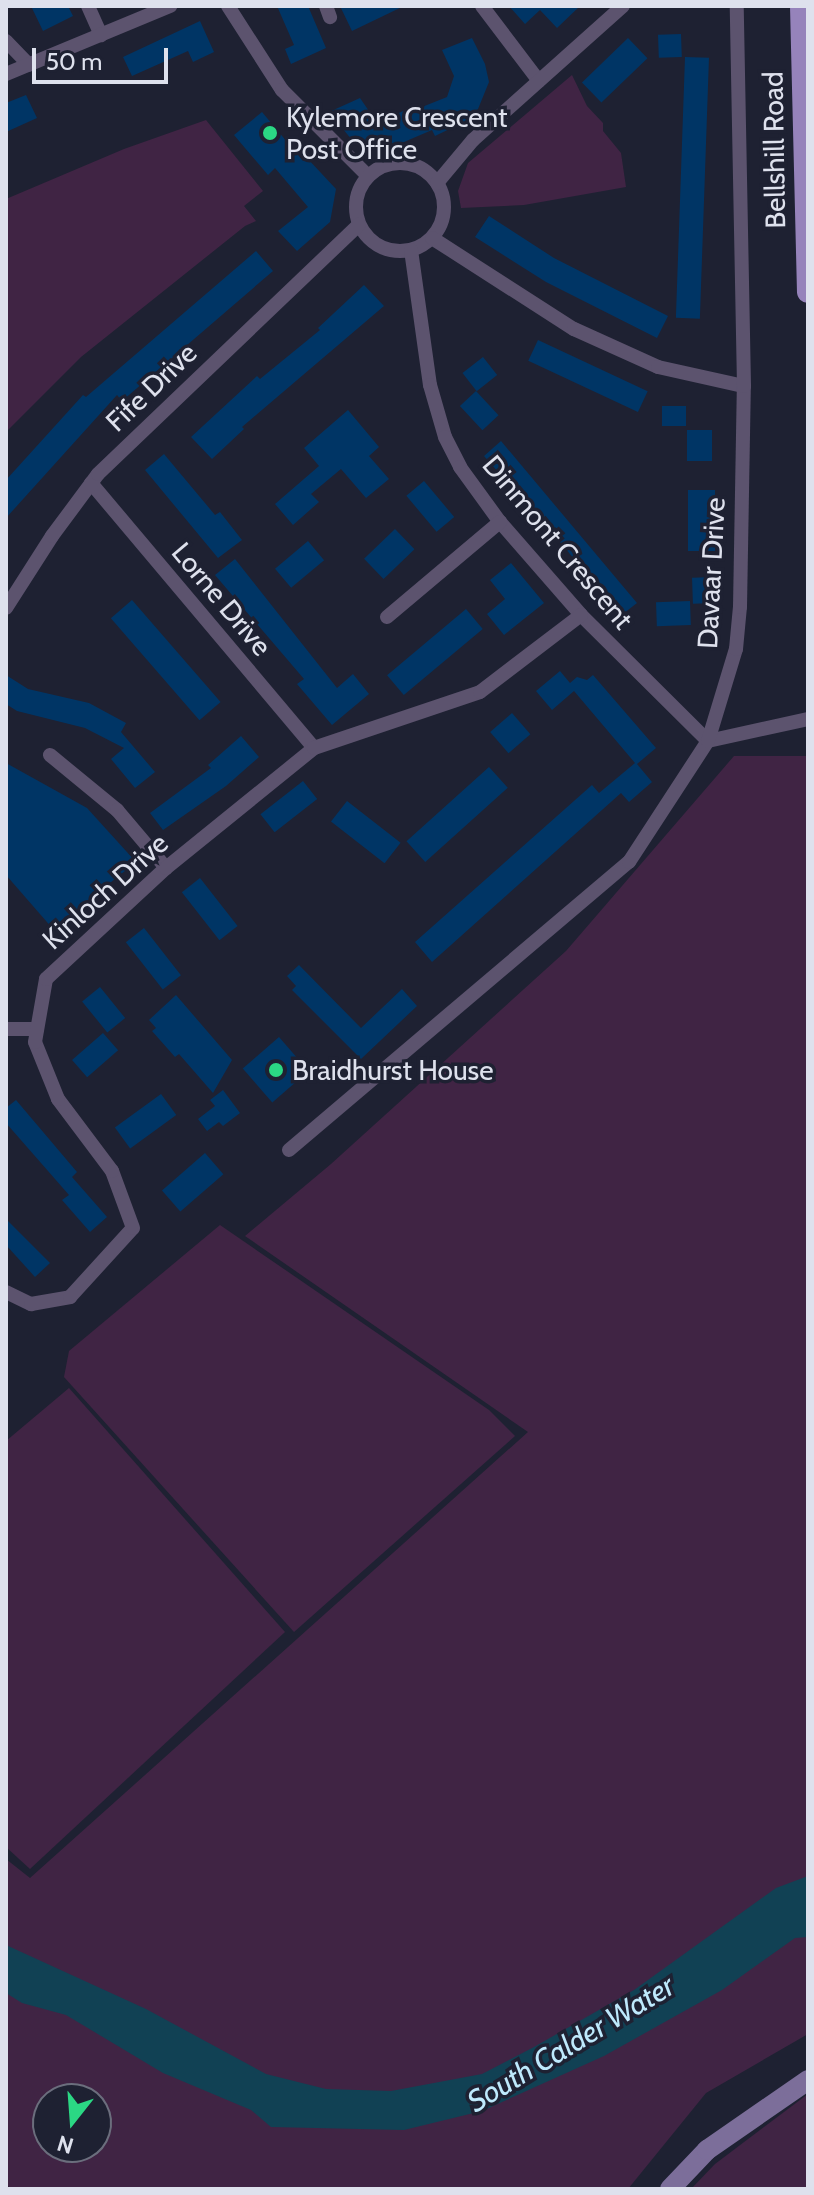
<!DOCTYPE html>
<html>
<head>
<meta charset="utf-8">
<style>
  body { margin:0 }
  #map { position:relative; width:814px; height:2195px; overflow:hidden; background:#1e2132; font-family:Cabin,sans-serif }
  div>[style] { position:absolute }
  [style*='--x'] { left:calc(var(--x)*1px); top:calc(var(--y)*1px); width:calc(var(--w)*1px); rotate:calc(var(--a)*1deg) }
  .green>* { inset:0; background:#402444 }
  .water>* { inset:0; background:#114154 }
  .building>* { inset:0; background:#003565; transform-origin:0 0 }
  .street>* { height:14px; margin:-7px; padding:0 7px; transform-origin:7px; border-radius:7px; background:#5c536e }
  .street>.ring { margin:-7px; padding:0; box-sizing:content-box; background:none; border:14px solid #5c536e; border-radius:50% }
  .secondary>* { height:20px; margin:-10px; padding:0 10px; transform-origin:10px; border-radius:10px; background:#7c6e9a }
  .primary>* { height:22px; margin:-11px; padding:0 11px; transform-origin:11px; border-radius:11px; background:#9683bb }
  .dots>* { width:22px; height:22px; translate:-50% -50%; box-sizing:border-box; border:4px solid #1e2132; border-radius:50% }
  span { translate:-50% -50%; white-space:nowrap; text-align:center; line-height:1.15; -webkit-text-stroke:7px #1e2132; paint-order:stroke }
  .poi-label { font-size:28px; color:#dee1ed }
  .left { translate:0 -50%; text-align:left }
  .street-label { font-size:28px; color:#dee1ed }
  .water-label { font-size:30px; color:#bee9fc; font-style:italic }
  .frame { position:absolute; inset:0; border:8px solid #dee1ed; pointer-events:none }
  .north { position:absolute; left:32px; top:2083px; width:80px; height:80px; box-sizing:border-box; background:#1e2132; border:2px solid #6b6e7d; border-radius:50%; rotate:197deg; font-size:22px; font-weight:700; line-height:32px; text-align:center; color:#dee1ed }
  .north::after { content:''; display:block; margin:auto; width:28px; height:36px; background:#2bd884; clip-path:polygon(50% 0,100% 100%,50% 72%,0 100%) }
  .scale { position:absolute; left:32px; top:48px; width:136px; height:36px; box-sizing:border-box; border:4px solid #dee1ed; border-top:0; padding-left:10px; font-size:24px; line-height:28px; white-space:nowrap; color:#dee1ed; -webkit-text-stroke:6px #1e2132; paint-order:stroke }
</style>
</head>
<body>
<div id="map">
  <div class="green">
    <i style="clip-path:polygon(572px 75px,587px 106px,603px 123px,603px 131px,621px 153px,626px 187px,524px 205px,461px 208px,458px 191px,468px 163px)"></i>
    <i style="clip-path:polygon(206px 120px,263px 191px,244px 206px,256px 221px,245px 226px,81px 357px,6px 432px,6px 199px,124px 149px)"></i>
    <i style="clip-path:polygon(evenodd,734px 756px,808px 756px,808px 2034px,706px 2093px,628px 2189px,11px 2189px,6px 2184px,6px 1859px,30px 1878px,528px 1432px,245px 1236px,331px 1164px,566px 951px,734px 756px,48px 2099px,96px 2099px,96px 2147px,48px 2147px,48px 2099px)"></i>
    <i style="clip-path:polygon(220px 1225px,489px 1410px,515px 1436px,294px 1632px,64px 1377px,69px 1351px)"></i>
    <i style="clip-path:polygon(69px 1388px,285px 1632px,30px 1869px,6px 1847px,6px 1441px)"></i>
    <i style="clip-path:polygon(808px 2094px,808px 2189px,691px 2189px,715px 2164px)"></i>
  </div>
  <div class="water">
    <i style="clip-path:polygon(808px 1876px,808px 1937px,795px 1938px,722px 1990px,604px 2056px,482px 2111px,404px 2130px,271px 2127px,251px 2110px,163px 2073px,66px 2015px,22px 2003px,6px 1993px,6px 1945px,146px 2009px,266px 2074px,326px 2089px,391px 2091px,482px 2074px,534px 2047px,634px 1990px,776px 1888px)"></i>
  </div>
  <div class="building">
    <i style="clip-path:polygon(31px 6px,68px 6px,73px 16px,43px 31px)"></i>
    <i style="clip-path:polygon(277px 6px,308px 6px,326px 48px,291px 64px,285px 49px,294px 45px)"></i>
    <i style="clip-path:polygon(340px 6px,404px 6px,352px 31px)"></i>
    <i style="clip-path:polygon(509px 6px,580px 6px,557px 28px,540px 10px,525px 24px)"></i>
    <i style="clip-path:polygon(200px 21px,214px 52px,193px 62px,188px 51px,132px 76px,123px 57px)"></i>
    <i style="left:681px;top:34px;width:23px;height:23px;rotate:88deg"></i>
    <i style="clip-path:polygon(472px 38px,485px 64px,489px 82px,478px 109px,464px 122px,435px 136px,432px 130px,404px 142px,371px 146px,352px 140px,329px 112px,360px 98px,371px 114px,397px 114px,415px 105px,417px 109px,447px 97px,454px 76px,442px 50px)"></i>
    <i style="left:628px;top:38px;width:28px;height:64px;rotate:46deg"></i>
    <i style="left:685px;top:57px;width:24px;height:261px;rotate:2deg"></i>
    <i style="clip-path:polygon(26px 95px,37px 118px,6px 132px,6px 103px)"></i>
    <i style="clip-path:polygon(262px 112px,303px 161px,307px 158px,336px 189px,330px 222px,297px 251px,278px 231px,308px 207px,275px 168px,268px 175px,234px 135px)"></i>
    <i style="clip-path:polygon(489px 216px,554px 258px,668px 316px,657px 338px,546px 282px,475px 237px)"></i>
    <i style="clip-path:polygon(256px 251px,273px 271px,122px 401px,117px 395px,6px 518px,6px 480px,83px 395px,86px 397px)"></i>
    <i style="clip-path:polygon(364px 285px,384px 306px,242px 427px,244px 429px,212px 459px,191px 437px,257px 376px,260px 379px,320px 330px,318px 328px)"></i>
    <i style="left:538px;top:340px;width:121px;height:23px;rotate:25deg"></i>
    <i style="left:483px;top:357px;width:23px;height:26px;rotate:52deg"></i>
    <i style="left:476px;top:391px;width:33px;height:22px;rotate:47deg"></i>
    <i style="left:662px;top:406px;width:24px;height:20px"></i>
    <i style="clip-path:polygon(348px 410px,379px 447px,369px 456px,389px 479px,366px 498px,341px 469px,311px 494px,319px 502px,293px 525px,275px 504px,319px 466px,304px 448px)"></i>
    <i style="left:712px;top:430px;width:31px;height:25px;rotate:90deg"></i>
    <i style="clip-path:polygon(501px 441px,637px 603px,619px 617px,566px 549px,484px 456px)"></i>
    <i style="clip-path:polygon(164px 454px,215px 515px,220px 512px,242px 540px,218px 558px,145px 470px)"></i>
    <i style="left:424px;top:481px;width:47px;height:23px;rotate:50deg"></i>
    <i style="left:688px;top:490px;width:27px;height:61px"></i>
    <i style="left:395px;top:529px;width:28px;height:43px;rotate:46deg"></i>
    <i style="left:308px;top:541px;width:25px;height:43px;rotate:50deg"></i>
    <i style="clip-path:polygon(235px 559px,337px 688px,353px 674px,369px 694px,332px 725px,297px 684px,304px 679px,215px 575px)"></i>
    <i style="clip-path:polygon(511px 563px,544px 603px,504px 635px,487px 614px,505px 599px,490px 580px)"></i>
    <i style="left:714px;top:577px;width:26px;height:22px;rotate:88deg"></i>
    <i style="left:132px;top:600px;width:135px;height:28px;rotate:49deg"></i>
    <i style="left:690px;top:601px;width:24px;height:34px;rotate:88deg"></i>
    <i style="left:466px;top:609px;width:26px;height:103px;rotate:50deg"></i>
    <i style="clip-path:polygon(560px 671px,570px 683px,577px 677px,587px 680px,593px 675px,656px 748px,637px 764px,652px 782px,629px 802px,621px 793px,432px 962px,415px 942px,592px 785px,599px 793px,635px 763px,574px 691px,552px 710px,536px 691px)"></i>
    <i style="clip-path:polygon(6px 675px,28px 689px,89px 703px,126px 723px,121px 732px,155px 772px,135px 788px,111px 759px,124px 748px,85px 728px,17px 711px,6px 704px)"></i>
    <i style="left:512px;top:713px;width:28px;height:29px;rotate:49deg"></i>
    <i style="clip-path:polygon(241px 736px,259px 757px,226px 786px,163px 830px,150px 813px,211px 768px,208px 765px)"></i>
    <i style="clip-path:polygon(6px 763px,87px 808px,136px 862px,53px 929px,6px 875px)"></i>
    <i style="left:489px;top:767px;width:28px;height:111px;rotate:48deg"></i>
    <i style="left:303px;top:781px;width:23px;height:54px;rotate:52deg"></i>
    <i style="left:347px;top:801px;width:68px;height:26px;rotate:38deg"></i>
    <i style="left:200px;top:878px;width:61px;height:23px;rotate:52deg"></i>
    <i style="left:144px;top:928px;width:60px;height:23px;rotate:52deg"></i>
    <i style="clip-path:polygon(299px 965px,361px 1028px,402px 989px,417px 1006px,361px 1059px,292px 990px,296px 986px,287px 976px)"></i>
    <i style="left:100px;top:987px;width:40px;height:23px;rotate:51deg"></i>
    <i style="clip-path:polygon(176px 995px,232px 1060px,213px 1093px,179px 1054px,175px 1057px,152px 1031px,156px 1028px,149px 1020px)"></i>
    <i style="left:103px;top:1033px;width:23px;height:41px;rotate:49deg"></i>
    <i style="left:279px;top:1037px;width:45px;height:48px;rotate:49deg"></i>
    <i style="clip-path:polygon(223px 1090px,240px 1113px,223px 1126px,219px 1122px,207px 1131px,198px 1119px,215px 1106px,210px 1100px)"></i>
    <i style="left:161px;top:1094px;width:26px;height:57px;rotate:54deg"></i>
    <i style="clip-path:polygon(16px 1100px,77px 1172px,72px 1177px,107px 1217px,90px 1232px,62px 1200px,69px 1195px,6px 1123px,6px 1108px)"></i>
    <i style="left:205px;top:1153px;width:28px;height:57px;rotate:49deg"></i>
    <i style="clip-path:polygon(6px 1219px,50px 1263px,35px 1277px,6px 1245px)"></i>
  </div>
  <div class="street">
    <i style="--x:88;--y:6;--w:32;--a:66"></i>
    <i style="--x:228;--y:6;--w:100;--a:57.3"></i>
    <i style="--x:282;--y:90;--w:122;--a:45"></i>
    <i style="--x:326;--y:6;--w:12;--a:70"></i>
    <i style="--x:482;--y:6;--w:94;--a:52.8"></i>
    <i style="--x:6;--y:41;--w:33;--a:46"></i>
    <i style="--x:6;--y:74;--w:178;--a:-22.5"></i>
    <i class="ring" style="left:356px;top:163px;width:74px;height:74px"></i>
    <i style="--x:437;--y:183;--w:56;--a:-50.1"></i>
    <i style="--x:473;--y:140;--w:201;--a:-41.8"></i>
    <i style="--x:432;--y:238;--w:169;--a:32.7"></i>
    <i style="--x:574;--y:329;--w:92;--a:24.3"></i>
    <i style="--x:658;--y:367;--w:88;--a:12.5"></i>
    <i style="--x:411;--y:250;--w:136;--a:82"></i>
    <i style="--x:430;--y:385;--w:54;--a:73.9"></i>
    <i style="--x:445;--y:437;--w:34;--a:63"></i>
    <i style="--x:460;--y:467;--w:68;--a:54"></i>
    <i style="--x:500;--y:522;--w:123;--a:48.9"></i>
    <i style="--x:581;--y:615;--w:179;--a:44.8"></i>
    <i style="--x:708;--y:741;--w:102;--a:-12.4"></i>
    <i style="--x:91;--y:483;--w:346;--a:49.9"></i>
    <i style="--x:6;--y:608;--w:85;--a:-57.4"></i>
    <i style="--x:52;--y:536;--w:77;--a:-53.4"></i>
    <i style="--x:98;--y:474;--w:361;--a:-43.7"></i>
    <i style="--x:387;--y:617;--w:148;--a:-40.1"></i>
    <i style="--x:50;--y:755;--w:87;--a:39.4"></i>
    <i style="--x:117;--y:810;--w:76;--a:49.8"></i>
    <i style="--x:6;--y:1029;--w:31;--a:0"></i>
    <i style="--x:289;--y:1150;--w:446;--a:-40.3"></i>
    <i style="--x:629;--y:862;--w:145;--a:-56.9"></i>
    <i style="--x:708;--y:741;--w:96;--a:-73.1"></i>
    <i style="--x:736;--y:649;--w:42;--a:-84.6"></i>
    <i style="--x:740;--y:607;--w:221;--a:-89"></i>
    <i style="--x:744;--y:386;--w:380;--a:-91.1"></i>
    <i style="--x:6;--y:1292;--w:28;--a:26"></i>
    <i style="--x:31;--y:1304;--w:40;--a:-10"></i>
    <i style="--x:70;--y:1297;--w:93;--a:-47.6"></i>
    <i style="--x:133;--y:1228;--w:61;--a:-110.2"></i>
    <i style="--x:112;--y:1171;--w:90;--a:-126.9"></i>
    <i style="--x:58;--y:1099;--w:61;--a:-112"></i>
    <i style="--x:35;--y:1042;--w:64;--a:-80.1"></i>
    <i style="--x:46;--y:979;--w:163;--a:-42.8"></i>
    <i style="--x:166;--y:868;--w:191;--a:-39"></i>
    <i style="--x:314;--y:748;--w:175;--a:-18.6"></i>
    <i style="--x:480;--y:692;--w:127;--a:-37.3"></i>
  </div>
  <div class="secondary">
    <i style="--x:670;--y:2189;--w:54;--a:-46.5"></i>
    <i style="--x:707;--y:2150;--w:123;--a:-34.7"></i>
  </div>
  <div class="primary">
    <i style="--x:801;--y:6;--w:286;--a:88.6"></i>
  </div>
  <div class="dots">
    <i style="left:270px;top:133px;background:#2bd884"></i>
    <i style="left:276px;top:1070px;background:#2bd884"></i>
  </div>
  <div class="poi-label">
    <span class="left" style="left:286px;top:133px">Kylemore Crescent<br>Post Office</span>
    <span class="left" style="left:292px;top:1070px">Braidhurst House</span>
  </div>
  <div class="street-label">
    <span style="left:774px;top:150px;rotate:-91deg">Bellshill Road</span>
    <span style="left:151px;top:387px;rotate:-44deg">Fife Drive</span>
    <span style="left:558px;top:542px;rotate:50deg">Dinmont Crescent</span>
    <span style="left:711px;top:573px;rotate:-87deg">Davaar Drive</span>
    <span style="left:222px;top:599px;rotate:50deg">Lorne Drive</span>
    <span style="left:105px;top:891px;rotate:-42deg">Kinloch Drive</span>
  </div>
  <div class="water-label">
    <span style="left:571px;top:2044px;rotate:-31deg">South Calder Water</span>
  </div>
  <div class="frame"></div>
  <div class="north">N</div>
  <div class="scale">50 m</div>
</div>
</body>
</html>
